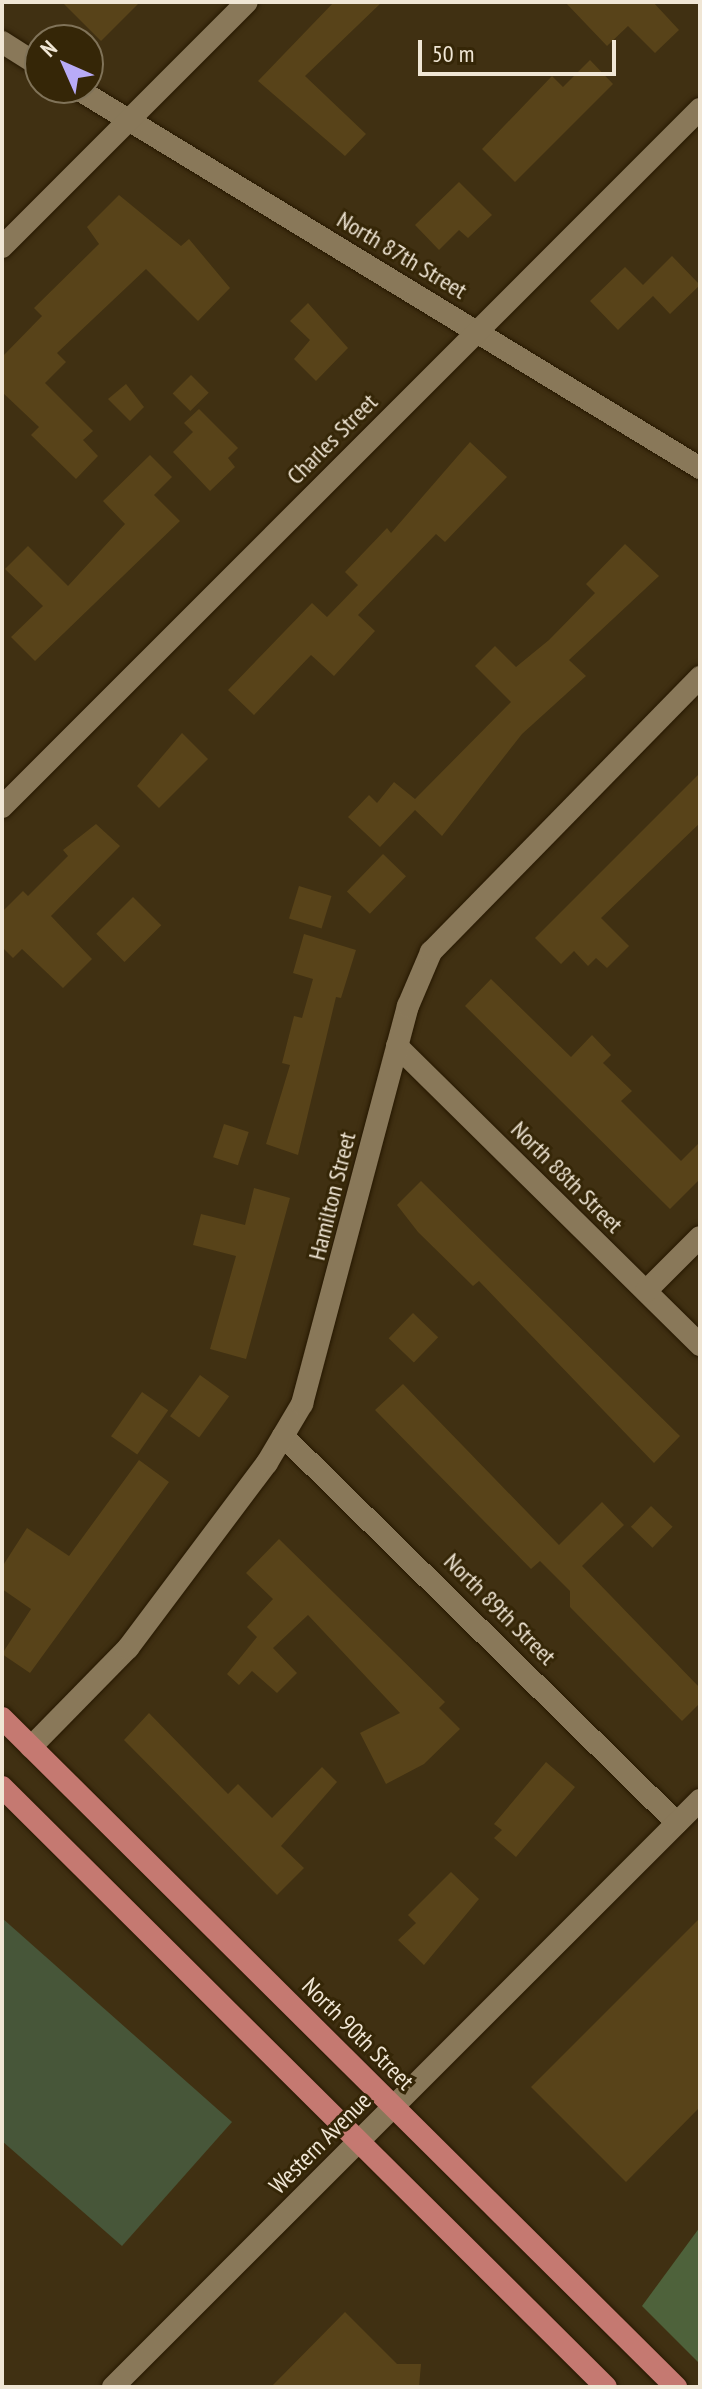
<!DOCTYPE html>
<html>
<head>
<meta charset="utf-8">
<style>
  body { margin:0 }
  #map { position:relative; width:702px; height:2389px; overflow:hidden; background:#403012; font-family:"PT Sans Narrow",sans-serif }
  div>[style] { position:absolute }
  [style*='--x'] { left:calc(var(--x)*1px); top:calc(var(--y)*1px); width:calc(var(--w)*1px); rotate:calc(var(--a)*1deg) }
  .green>* { inset:0; background:#475639 }
  .forest>* { inset:0; background:#4e623b }
  .building>* { inset:0; background:#584319; transform-origin:0 0 }
  .roads { filter:drop-shadow(0 0 2px #261800) drop-shadow(0 0 2px #261800) }
  .minor>* { height:22px; margin:-11px; padding:0 11px; transform-origin:11px; border-radius:11px; background:#897859 }
  .tertiary>* { height:22px; margin:-11px; padding:0 11px; transform-origin:11px; border-radius:11px; background:#897859 }
  .primary>* { height:22px; margin:-11px; padding:0 11px; transform-origin:11px; border-radius:11px; background:#c57971 }
  span { translate:-50% -50%; white-space:nowrap; text-align:center; line-height:1.15; -webkit-text-stroke:6px #352607; paint-order:stroke }
  .street-label { font-size:24px; color:#f0e6d5 }
  .frame { position:absolute; inset:0; border:4px solid #f0e6d5; pointer-events:none }
  .north { position:absolute; left:24px; top:24px; width:80px; height:80px; box-sizing:border-box; background:#352607; border:2px solid #807359; border-radius:50%; rotate:315deg; font-size:22px; font-weight:700; line-height:32px; text-align:center; color:#f0e6d5 }
  .north::after { content:''; display:block; margin:auto; width:28px; height:36px; background:#b8abf7; clip-path:polygon(50% 0,100% 100%,50% 72%,0 100%) }
  .scale { position:absolute; left:418px; top:40px; width:198px; height:36px; box-sizing:border-box; border:4px solid #f0e6d5; border-top:0; padding-left:10px; font-size:24px; line-height:28px; white-space:nowrap; color:#f0e6d5; -webkit-text-stroke:6px #352607; paint-order:stroke }
</style>
</head>
<body>
<div id="map">
  <div class="green">
    <i style="clip-path:polygon(2px 1918px,232px 2122px,122px 2246px,2px 2141px)"></i>
  </div>
  <div class="forest">
    <i style="clip-path:polygon(700px 2227px,700px 2364px,642px 2306px)"></i>
  </div>
  <div class="building">
    <i style="clip-path:polygon(62px 2px,140px 2px,101px 41px)"></i>
    <i style="clip-path:polygon(334px 2px,382px 2px,305px 76px,366px 134px,345px 156px,258px 81px)"></i>
    <i style="clip-path:polygon(565px 2px,653px 2px,679px 30px,655px 53px,628px 26px,607px 46px)"></i>
    <i style="clip-path:polygon(590px 60px,613px 84px,515px 182px,482px 149px,552px 76px,563px 87px)"></i>
    <i style="clip-path:polygon(459px 182px,492px 215px,468px 238px,459px 230px,439px 250px,415px 225px)"></i>
    <i style="clip-path:polygon(119px 195px,181px 246px,189px 239px,230px 288px,198px 321px,146px 269px,57px 353px,66px 362px,45px 383px,93px 431px,83px 440px,98px 456px,76px 479px,31px 435px,39px 427px,2px 392px,2px 357px,42px 316px,34px 308px,99px 244px,87px 227px)"></i>
    <i style="clip-path:polygon(672px 256px,700px 285px,670px 314px,653px 296px,618px 330px,590px 301px,625px 267px,643px 285px)"></i>
    <i style="clip-path:polygon(308px 303px,348px 348px,316px 381px,294px 359px,310px 340px,290px 321px)"></i>
    <i style="left:191px;top:375px;width:25px;height:26px;rotate:45deg"></i>
    <i style="clip-path:polygon(126px 384px,144px 407px,130px 421px,108px 399px)"></i>
    <i style="clip-path:polygon(199px 409px,238px 448px,228px 458px,235px 467px,210px 491px,173px 452px,193px 432px,184px 423px)"></i>
    <i style="clip-path:polygon(470px 442px,507px 477px,445px 542px,436px 534px,358px 615px,375px 631px,334px 676px,311px 655px,254px 715px,228px 690px,312px 603px,327px 617px,358px 585px,345px 572px,387px 528px,391px 533px)"></i>
    <i style="clip-path:polygon(150px 455px,172px 477px,154px 495px,180px 521px,35px 661px,11px 637px,43px 606px,5px 569px,28px 546px,68px 586px,125px 524px,103px 501px)"></i>
    <i style="clip-path:polygon(625px 544px,659px 576px,569px 660px,586px 676px,522px 734px,442px 836px,415px 810px,380px 847px,348px 817px,369px 795px,377px 803px,394px 782px,415px 799px,511px 702px,475px 666px,495px 646px,516px 667px,549px 640px,595px 593px,586px 584px)"></i>
    <i style="clip-path:polygon(182px 733px,208px 759px,159px 808px,137px 786px)"></i>
    <i style="clip-path:polygon(700px 773px,700px 823px,601px 918px,629px 946px,607px 968px,596px 958px,588px 966px,574px 951px,561px 964px,535px 938px)"></i>
    <i style="clip-path:polygon(96px 824px,120px 846px,51px 916px,92px 959px,63px 988px,22px 949px,13px 958px,2px 947px,2px 912px,23px 891px,28px 896px,68px 856px,63px 850px)"></i>
    <i style="left:383px;top:854px;width:32px;height:52px;rotate:44deg"></i>
    <i style="left:299px;top:886px;width:34px;height:34px;rotate:17deg"></i>
    <i style="left:133px;top:897px;width:40px;height:52px;rotate:45deg"></i>
    <i style="clip-path:polygon(304px 934px,356px 950px,341px 998px,336px 997px,298px 1155px,266px 1144px,290px 1065px,282px 1063px,294px 1016px,302px 1018px,313px 979px,293px 973px)"></i>
    <i style="clip-path:polygon(491px 979px,571px 1057px,592px 1035px,611px 1055px,603px 1063px,632px 1091px,621px 1101px,681px 1161px,700px 1142px,700px 1179px,670px 1209px,465px 1006px)"></i>
    <i style="left:224px;top:1124px;width:26px;height:35px;rotate:18deg"></i>
    <i style="clip-path:polygon(421px 1181px,680px 1436px,654px 1463px,479px 1281px,473px 1286px,418px 1232px,397px 1205px)"></i>
    <i style="clip-path:polygon(254px 1188px,290px 1198px,246px 1359px,210px 1349px,236px 1256px,193px 1245px,201px 1214px,245px 1225px)"></i>
    <i style="left:413px;top:1313px;width:35px;height:35px;rotate:44deg"></i>
    <i style="left:200px;top:1375px;width:36px;height:51px;rotate:36deg"></i>
    <i style="clip-path:polygon(403px 1384px,559px 1545px,602px 1502px,624px 1525px,582px 1566px,700px 1688px,700px 1703px,682px 1721px,570px 1607px,570px 1591px,540px 1561px,531px 1569px,375px 1410px)"></i>
    <i style="left:142px;top:1392px;width:32px;height:54px;rotate:35deg"></i>
    <i style="clip-path:polygon(139px 1460px,169px 1482px,30px 1673px,2px 1654px,31px 1609px,2px 1589px,2px 1567px,27px 1528px,69px 1556px)"></i>
    <i style="left:651px;top:1506px;width:30px;height:29px;rotate:44deg"></i>
    <i style="clip-path:polygon(279px 1539px,445px 1702px,439px 1708px,460px 1729px,424px 1764px,386px 1784px,360px 1733px,400px 1713px,308px 1615px,273px 1648px,297px 1673px,277px 1693px,252px 1671px,239px 1685px,227px 1674px,257px 1637px,247px 1627px,273px 1599px,246px 1573px)"></i>
    <i style="clip-path:polygon(149px 1713px,228px 1794px,238px 1784px,272px 1818px,322px 1767px,337px 1782px,281px 1846px,304px 1868px,277px 1895px,124px 1740px)"></i>
    <i style="clip-path:polygon(546px 1762px,575px 1787px,516px 1857px,494px 1838px,502px 1830px,494px 1824px)"></i>
    <i style="clip-path:polygon(451px 1872px,479px 1899px,424px 1965px,398px 1940px,416px 1923px,408px 1915px)"></i>
    <i style="clip-path:polygon(700px 1918px,700px 2107px,626px 2182px,531px 2087px)"></i>
    <i style="clip-path:polygon(345px 2312px,397px 2364px,421px 2364px,419px 2387px,271px 2387px)"></i>
  </div>
  <div class="roads">
    <div class="minor">
      <i style="--x:2;--y:42;--w:45;--a:32.3"></i>
      <i style="--x:76;--y:88;--w:731;--a:31.34"></i>
      <i style="--x:2;--y:247;--w:346;--a:-45"></i>
      <i style="--x:2;--y:807;--w:987;--a:-45"></i>
      <i style="--x:397;--y:1046;--w:426;--a:44.6"></i>
      <i style="--x:646;--y:1291;--w:76;--a:-45"></i>
      <i style="--x:283;--y:1436;--w:552;--a:44.49"></i>
      <i style="--x:31;--y:1747;--w:139;--a:-45.6"></i>
      <i style="--x:128;--y:1648;--w:231;--a:-53.1"></i>
      <i style="--x:267;--y:1463;--w:69;--a:-59.3"></i>
      <i style="--x:302;--y:1404;--w:412;--a:-75.1"></i>
      <i style="--x:408;--y:1006;--w:59;--a:-66.9"></i>
      <i style="--x:431;--y:952;--w:385;--a:-45.6"></i>
    </div>
    <div class="tertiary">
      <i style="--x:113;--y:2387;--w:830;--a:-45"></i>
    </div>
    <div class="primary">
      <i style="--x:2;--y:1718;--w:950;--a:44.79"></i>
      <i style="--x:2;--y:1787;--w:851;--a:44.81"></i>
    </div>
  </div>
  <div class="street-label">
    <span style="left:402px;top:255px;rotate:31deg">North 87th Street</span>
    <span style="left:332px;top:439px;rotate:-45deg">Charles Street</span>
    <span style="left:567px;top:1177px;rotate:45deg">North 88th Street</span>
    <span style="left:332px;top:1196px;rotate:-76deg">Hamilton Street</span>
    <span style="left:500px;top:1609px;rotate:45deg">North 89th Street</span>
    <span style="left:358px;top:2034px;rotate:45deg">North 90th Street</span>
    <span style="left:320px;top:2143px;rotate:-45deg">Western Avenue</span>
  </div>
  <div class="frame"></div>
  <div class="north">N</div>
  <div class="scale">50 m</div>
</div>
</body>
</html>
